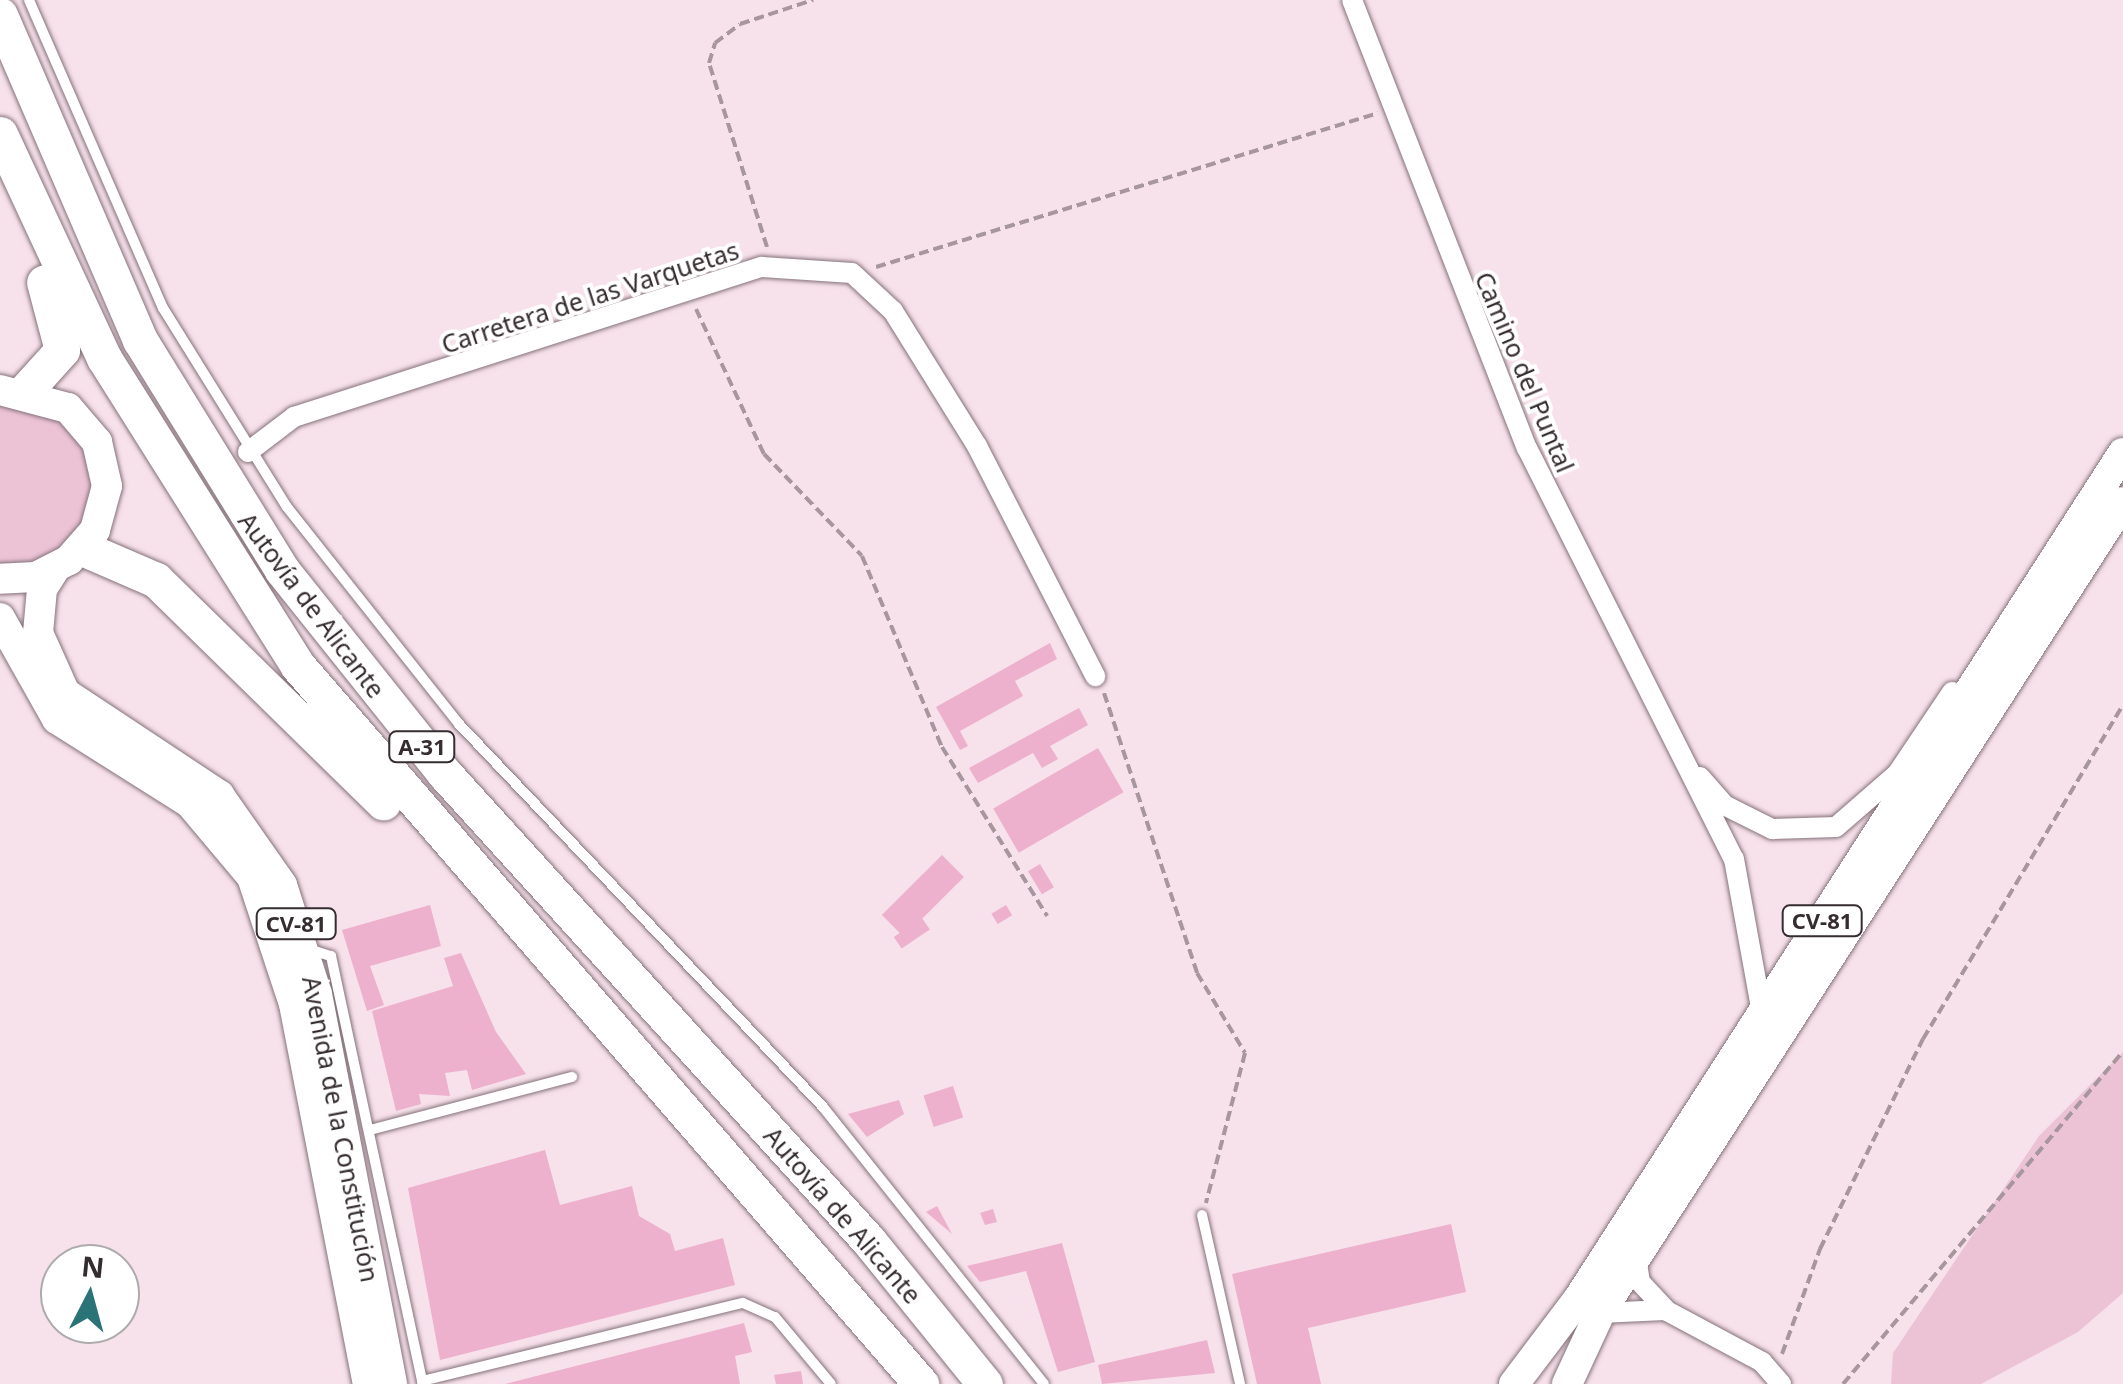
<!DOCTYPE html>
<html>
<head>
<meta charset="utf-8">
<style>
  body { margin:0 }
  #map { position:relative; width:2123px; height:1384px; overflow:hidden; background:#f7e1ea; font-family:"Noto Sans",sans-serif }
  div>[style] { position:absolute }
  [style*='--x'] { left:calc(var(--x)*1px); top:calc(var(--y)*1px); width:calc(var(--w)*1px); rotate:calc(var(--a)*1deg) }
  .green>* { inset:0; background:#ecc3d5 }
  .building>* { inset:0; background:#edb1cd; transform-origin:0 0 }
  .path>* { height:4px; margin-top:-2px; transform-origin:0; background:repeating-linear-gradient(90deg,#a7969d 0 10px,transparent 0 15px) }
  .roads { filter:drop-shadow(0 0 2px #85727b) drop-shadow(0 0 2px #85727b) }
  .lane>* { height:10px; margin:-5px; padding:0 5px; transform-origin:5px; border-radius:5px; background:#fff }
  .street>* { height:20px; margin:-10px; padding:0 10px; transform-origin:10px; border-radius:10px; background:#fff }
  .primary>* { height:30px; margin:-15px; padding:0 15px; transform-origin:15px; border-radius:15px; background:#fff }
  .highway>* { height:35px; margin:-17.5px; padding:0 17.5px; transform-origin:17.5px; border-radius:17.5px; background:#fff }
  span { translate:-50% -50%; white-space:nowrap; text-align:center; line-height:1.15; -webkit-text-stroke:8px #fff; paint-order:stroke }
  .shield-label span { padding:2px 8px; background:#fff; border:2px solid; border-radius:8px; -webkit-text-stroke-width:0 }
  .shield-label { font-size:22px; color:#352c30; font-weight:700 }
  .street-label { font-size:25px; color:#352c30 }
  .north { position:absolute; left:40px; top:1244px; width:100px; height:100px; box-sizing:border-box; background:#fff; border:2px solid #aeabac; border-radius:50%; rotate:6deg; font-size:28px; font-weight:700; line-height:40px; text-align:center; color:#352c30 }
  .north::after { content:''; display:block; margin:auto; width:35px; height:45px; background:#2a7478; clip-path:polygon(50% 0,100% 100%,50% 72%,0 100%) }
</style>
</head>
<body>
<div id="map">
  <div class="green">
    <i style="clip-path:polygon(14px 389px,97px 442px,95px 530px,0 579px,0 390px)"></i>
    <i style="clip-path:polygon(2123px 1052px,2123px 1293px,2078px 1332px,1981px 1384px,1891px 1384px,1893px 1353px,2039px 1136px)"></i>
  </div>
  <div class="building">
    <i style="clip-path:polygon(1050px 643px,1057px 659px,1015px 681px,1023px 696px,960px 731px,968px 746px,960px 750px,936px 707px)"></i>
    <i style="clip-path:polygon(1079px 708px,1088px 725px,1050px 746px,1058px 759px,1042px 768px,1033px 753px,978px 783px,969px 768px)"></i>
    <i style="left:1098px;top:748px;width:51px;height:121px;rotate:60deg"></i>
    <i style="left:942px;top:855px;width:31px;height:85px;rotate:45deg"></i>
    <i style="left:1040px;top:864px;width:27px;height:14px;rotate:59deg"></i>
    <i style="clip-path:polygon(430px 905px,441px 946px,370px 966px,384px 1005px,367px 1011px,342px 930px)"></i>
    <i style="left:1006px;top:905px;width:12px;height:17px;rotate:59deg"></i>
    <i style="left:922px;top:918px;width:14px;height:34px;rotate:56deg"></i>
    <i style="clip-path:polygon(461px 953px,496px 1032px,526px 1074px,472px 1090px,467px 1070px,445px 1073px,450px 1096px,419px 1094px,421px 1104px,396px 1111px,372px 1011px,453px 986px,444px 958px)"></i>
    <i style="left:953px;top:1086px;width:33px;height:31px;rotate:72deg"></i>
    <i style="clip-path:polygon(899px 1100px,904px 1114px,867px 1137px,848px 1114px)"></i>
    <i style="clip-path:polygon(545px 1150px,560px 1205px,632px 1186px,639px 1216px,670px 1234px,675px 1251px,723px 1238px,735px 1285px,440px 1360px,408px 1188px)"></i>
    <i style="clip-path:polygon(937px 1206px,952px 1234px,926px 1212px)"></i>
    <i style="clip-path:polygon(993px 1209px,997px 1222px,985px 1225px,980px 1213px)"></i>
    <i style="clip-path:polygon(1451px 1224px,1466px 1292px,1308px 1328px,1321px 1384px,1257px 1384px,1232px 1274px)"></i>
    <i style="clip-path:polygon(1062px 1243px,1095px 1362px,1058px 1372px,1026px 1271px,980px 1282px,967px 1266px)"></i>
    <i style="clip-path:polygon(744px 1323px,752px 1352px,735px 1356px,740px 1384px,505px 1384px)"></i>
    <i style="clip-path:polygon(1207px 1340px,1215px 1373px,1102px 1384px,1098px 1365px)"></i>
    <i style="clip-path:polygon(801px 1371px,803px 1384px,776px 1384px,774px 1375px)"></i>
  </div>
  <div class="path">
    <i style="--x:767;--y:247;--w:193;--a:-107.5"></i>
    <i style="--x:709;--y:63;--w:21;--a:-73"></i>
    <i style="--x:715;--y:43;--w:31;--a:-37"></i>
    <i style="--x:740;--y:24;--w:77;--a:-18.2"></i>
    <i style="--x:876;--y:267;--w:525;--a:-17.05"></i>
    <i style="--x:696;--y:309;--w:160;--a:64.9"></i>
    <i style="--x:764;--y:454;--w:141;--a:46.1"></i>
    <i style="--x:862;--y:556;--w:207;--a:67.3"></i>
    <i style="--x:942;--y:747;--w:199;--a:58.1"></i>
    <i style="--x:1104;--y:693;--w:295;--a:71.6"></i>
    <i style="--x:1197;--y:973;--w:93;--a:59"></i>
    <i style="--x:1245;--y:1053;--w:155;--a:104.6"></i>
    <i style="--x:1782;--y:1354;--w:112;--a:-70.1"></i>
    <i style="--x:1820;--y:1249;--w:234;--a:-63.9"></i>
    <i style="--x:1923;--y:1039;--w:389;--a:-59.1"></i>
    <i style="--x:1843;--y:1384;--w:434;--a:-49.9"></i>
  </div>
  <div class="roads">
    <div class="lane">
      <i style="--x:29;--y:0;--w:336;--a:66.5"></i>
      <i style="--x:163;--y:308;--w:234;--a:58.1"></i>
      <i style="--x:287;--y:507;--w:277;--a:51.6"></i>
      <i style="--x:459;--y:724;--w:528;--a:46.46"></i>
      <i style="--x:823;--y:1107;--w:354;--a:51.4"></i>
      <i style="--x:309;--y:949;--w:23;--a:18"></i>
      <i style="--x:331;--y:956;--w:438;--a:77.9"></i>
      <i style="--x:370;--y:1130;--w:209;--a:-14.7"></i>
      <i style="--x:1202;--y:1215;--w:173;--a:77.3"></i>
      <i style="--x:422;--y:1381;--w:330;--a:-13.7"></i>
      <i style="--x:743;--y:1303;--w:35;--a:24"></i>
      <i style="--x:775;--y:1317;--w:87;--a:50.1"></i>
    </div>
    <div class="street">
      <i style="--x:1352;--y:0;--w:481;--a:68.7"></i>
      <i style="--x:1527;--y:448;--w:460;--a:63.3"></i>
      <i style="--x:1734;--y:859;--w:157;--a:79.7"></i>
      <i style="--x:248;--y:452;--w:58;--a:-37.3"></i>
      <i style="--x:294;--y:417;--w:491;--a:-17.8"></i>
      <i style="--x:762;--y:267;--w:90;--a:3.8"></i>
      <i style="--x:852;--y:273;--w:56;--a:42.8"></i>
      <i style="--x:893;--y:311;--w:159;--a:58.1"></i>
      <i style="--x:977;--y:446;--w:259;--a:62.8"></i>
      <i style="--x:1700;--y:777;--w:37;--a:49"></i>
      <i style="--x:1724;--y:805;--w:54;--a:26.6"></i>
      <i style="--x:1772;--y:829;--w:64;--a:-1.8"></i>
      <i style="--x:1836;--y:827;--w:81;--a:-41"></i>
      <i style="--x:1897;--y:774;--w:99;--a:-56.1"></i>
      <i style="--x:1636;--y:1257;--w:25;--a:81"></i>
      <i style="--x:1640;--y:1282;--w:40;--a:47"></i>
      <i style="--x:1667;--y:1311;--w:108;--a:28.2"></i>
      <i style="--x:1762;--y:1362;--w:29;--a:49"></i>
      <i style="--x:1600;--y:1313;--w:65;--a:-2.6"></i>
    </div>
    <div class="primary">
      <i style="--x:0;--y:390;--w:70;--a:14.8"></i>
      <i style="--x:68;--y:408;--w:45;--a:49.5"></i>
      <i style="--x:97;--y:442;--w:45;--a:77.2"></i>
      <i style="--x:107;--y:486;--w:46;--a:105.3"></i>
      <i style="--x:95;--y:530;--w:40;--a:131"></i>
      <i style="--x:69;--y:560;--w:38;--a:153"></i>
      <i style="--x:35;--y:577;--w:35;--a:177"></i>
      <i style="--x:54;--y:570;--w:22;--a:122"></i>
      <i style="--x:42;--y:589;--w:44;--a:95.2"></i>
      <i style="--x:38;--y:633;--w:66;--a:65.8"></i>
      <i style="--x:65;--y:693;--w:185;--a:33.5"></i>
      <i style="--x:219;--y:795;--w:110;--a:55"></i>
      <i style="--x:282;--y:885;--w:114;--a:72.2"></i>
      <i style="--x:317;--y:994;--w:397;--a:79.1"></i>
      <i style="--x:0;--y:618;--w:116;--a:60.6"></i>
      <i style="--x:57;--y:719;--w:157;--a:32.3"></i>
      <i style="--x:190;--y:803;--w:97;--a:50"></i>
      <i style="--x:252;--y:877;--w:134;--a:71.7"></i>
      <i style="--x:294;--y:1004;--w:387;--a:79"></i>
      <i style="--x:1514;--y:1384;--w:108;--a:-52.9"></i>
      <i style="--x:1579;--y:1298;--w:1005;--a:-57.23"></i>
      <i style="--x:1567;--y:1384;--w:78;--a:-65.1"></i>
      <i style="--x:1600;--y:1313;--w:965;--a:-57.18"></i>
    </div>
    <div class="highway">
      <i style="--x:0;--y:15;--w:354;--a:66.7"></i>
      <i style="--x:140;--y:340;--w:270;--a:58.3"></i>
      <i style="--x:282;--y:570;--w:260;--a:51.4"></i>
      <i style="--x:444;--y:773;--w:632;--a:47.76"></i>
      <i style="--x:869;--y:1241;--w:184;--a:51"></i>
      <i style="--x:0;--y:134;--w:247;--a:65.1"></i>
      <i style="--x:104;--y:358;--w:364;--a:57.8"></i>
      <i style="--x:298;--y:666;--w:951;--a:49.05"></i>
      <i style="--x:26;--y:390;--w:54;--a:-48"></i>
      <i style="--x:62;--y:350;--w:70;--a:-104.8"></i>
      <i style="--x:82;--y:548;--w:81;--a:23.4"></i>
      <i style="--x:156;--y:580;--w:318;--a:44.4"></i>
    </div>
  </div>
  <div class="shield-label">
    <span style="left:422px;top:747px">A-31</span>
    <span style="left:1822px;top:921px">CV-81</span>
    <span style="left:296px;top:924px">CV-81</span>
  </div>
  <div class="street-label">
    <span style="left:590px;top:297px;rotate:-18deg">Carretera de las Varquetas</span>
    <span style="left:1525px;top:372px;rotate:67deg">Camino del Puntal</span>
    <span style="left:312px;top:605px;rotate:53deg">Autovía de Alicante</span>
    <span style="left:341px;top:1129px;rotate:79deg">Avenida de la Constitución</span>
    <span style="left:843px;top:1215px;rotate:49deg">Autovía de Alicante</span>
  </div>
  <div class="north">N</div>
</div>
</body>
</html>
